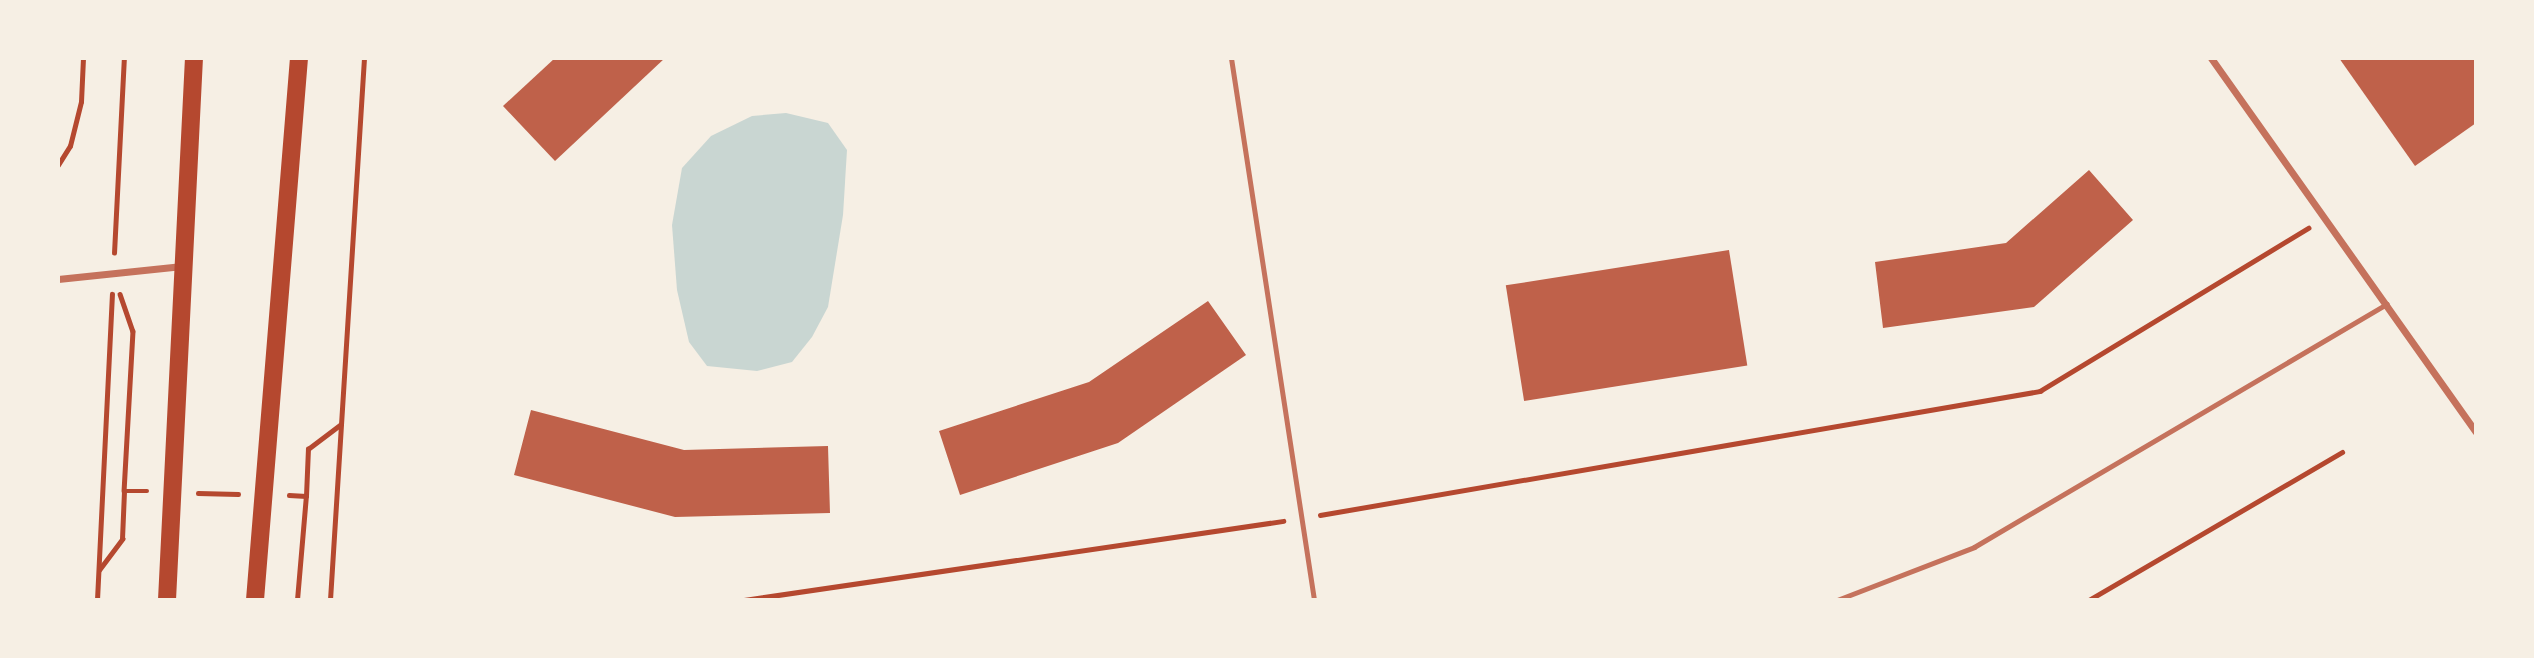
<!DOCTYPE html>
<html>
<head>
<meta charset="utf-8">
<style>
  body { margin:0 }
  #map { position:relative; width:2534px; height:658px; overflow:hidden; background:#f6efe4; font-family:Georgia,serif }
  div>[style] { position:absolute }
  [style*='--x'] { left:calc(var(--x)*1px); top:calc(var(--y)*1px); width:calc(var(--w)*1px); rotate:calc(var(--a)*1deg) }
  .water>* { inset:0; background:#c9d6d2 }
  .building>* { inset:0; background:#bf614a; transform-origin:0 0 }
  .path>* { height:4.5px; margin:-2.25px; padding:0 2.25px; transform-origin:2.25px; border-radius:2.25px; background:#b5482f }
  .service>* { height:5px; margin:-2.5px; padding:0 2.5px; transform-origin:2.5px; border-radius:2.5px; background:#c5725c }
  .minor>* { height:7px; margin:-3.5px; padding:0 3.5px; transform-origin:3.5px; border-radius:3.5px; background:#c5725c }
  .primary>* { height:18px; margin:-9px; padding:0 9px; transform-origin:9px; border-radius:9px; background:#b5482f }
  span { translate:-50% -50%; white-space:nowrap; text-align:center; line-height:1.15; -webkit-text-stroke:7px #f6efe4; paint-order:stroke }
  .frame { position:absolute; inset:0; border:60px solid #f6efe4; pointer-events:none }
</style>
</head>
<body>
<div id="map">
  <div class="water">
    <i style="clip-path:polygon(786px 113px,828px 123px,847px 150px,843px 215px,828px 307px,812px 337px,792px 362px,757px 371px,707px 366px,689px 342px,677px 290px,672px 225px,682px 168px,711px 136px,752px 116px)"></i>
  </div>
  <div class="building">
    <i style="clip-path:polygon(555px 58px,665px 58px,555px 161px,503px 106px)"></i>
    <i style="clip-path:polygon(2339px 58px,2476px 58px,2476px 123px,2415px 166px)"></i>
    <i style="clip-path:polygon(2089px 170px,2133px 220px,2034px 307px,1883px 328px,1875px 262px,2006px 243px)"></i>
    <i style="left:1729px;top:250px;width:117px;height:226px;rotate:81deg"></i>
    <i style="clip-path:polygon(1208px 301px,1246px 355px,1118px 443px,960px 495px,939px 431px,1089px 382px)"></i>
    <i style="clip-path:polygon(531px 410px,684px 450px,828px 446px,830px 513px,675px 517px,514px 475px)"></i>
  </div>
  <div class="path">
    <i style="--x:58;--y:165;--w:22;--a:-58"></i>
    <i style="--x:70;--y:146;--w:45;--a:-76"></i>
    <i style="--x:81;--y:102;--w:44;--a:-87.4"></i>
    <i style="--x:114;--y:253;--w:195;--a:-87.1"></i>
    <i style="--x:120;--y:294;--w:39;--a:71"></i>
    <i style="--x:133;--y:331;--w:160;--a:93.2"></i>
    <i style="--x:198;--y:493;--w:40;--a:1.4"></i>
    <i style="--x:289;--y:495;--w:17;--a:3"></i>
    <i style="--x:306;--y:496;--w:47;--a:-87.6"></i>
    <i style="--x:308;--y:449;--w:41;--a:-37.1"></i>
    <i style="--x:1320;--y:515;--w:731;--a:-9.77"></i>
    <i style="--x:2040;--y:391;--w:314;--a:-31.3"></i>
    <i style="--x:99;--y:570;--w:39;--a:-53"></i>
    <i style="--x:122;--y:539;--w:48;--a:-87.6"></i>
    <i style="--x:124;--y:491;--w:23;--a:0"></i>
    <i style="--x:97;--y:600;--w:306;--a:-87.2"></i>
    <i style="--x:297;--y:600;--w:104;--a:-85.1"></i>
    <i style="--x:330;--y:600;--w:543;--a:-86.41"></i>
    <i style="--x:744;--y:600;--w:545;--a:-8.34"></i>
    <i style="--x:2089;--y:600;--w:293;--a:-30.3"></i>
  </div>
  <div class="service">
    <i style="--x:1231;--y:58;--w:548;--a:81.29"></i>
    <i style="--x:1837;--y:600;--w:147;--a:-21.1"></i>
    <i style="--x:1974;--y:547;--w:479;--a:-30.5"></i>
  </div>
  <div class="minor">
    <i style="--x:2211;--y:58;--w:458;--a:54.7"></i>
    <i style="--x:58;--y:279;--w:125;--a:-6"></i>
  </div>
  <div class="primary">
    <i style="--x:167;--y:600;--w:543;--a:-87.15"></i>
    <i style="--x:255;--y:600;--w:544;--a:-85.36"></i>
  </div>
  <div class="frame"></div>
</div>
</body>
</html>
